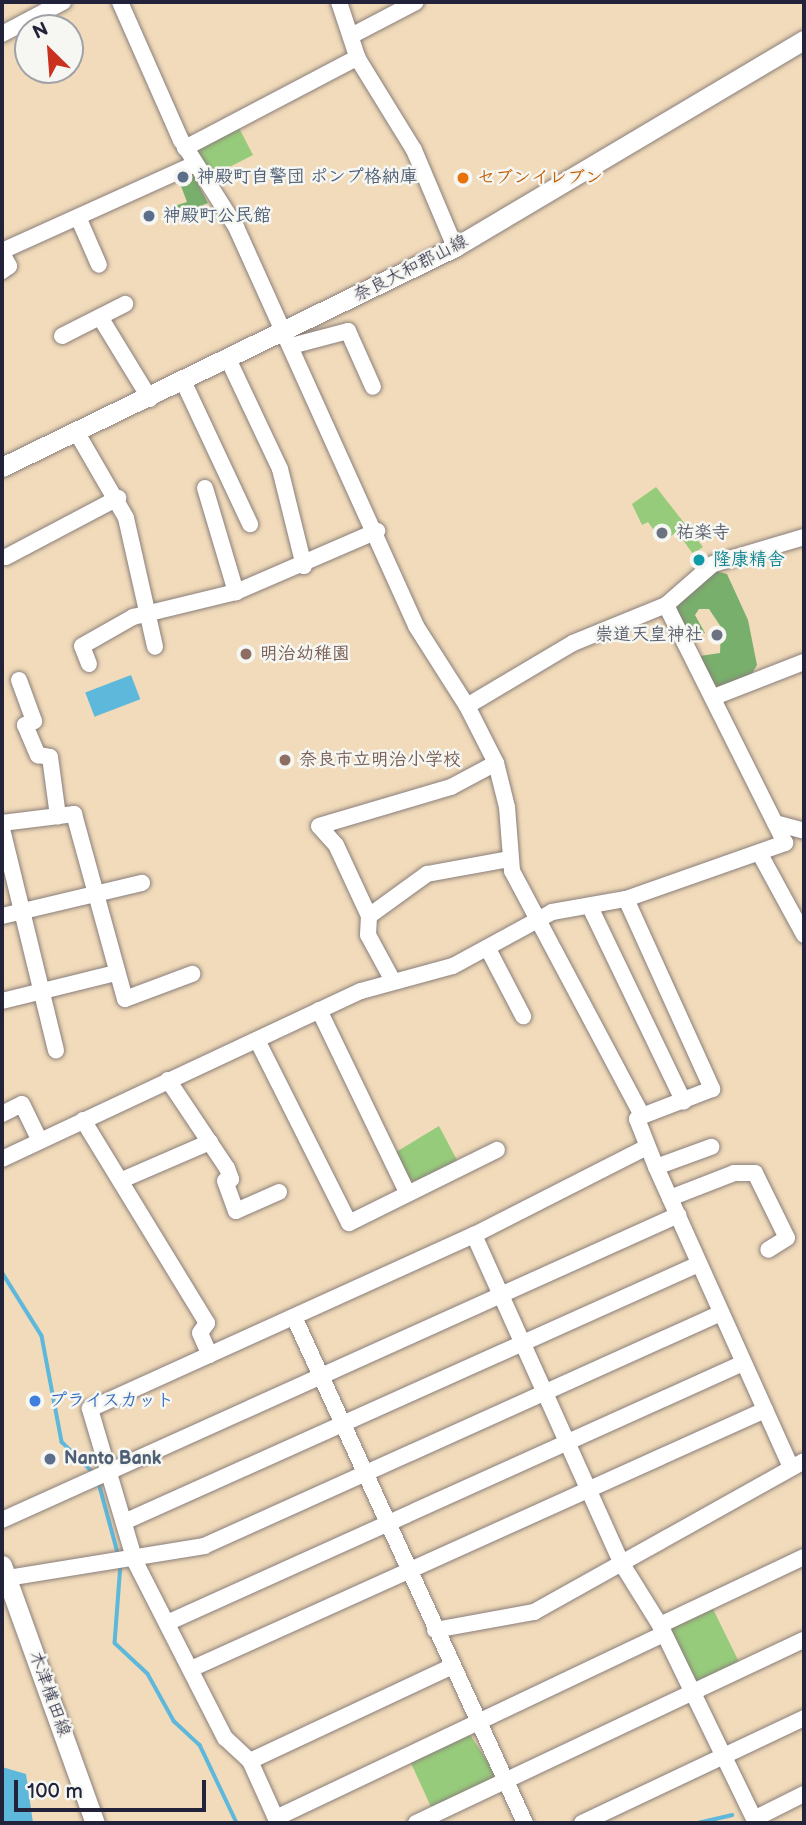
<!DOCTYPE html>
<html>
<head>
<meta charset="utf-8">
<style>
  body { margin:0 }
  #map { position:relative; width:806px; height:1825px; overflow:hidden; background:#f1dbba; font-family:"Balsamiq Sans","Klee One",sans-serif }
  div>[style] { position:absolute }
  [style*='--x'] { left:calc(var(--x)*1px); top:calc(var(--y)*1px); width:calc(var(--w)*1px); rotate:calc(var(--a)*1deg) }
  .green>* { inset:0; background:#97cb7c }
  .forest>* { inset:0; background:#79af6c }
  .water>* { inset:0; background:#5eb8db; transform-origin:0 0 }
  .stream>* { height:3.5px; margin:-1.75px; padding:0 1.75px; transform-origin:1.75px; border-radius:1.75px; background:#5eb8db }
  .roads { filter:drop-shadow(0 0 2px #8a7e7a) drop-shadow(0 0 2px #8a7e7a) }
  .minor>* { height:16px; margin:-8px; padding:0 8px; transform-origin:8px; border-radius:8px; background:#fff }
  .major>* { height:19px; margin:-9.5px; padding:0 9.5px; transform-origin:9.5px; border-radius:9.5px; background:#fff }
  .dots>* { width:19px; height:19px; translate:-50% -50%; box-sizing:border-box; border:4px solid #f6f6f2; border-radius:50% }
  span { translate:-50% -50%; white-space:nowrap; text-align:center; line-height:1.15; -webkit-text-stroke:5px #f6f6f2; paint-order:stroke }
  .service-label { font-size:18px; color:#4e5e75; font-weight:700 }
  .left { translate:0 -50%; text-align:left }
  .food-label { font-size:18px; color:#c56008; font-weight:700 }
  .street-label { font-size:18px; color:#22223b }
  .worship-label { font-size:18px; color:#5b616d; font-weight:700 }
  .right { translate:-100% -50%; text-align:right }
  .culture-label { font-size:18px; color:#0d838f; font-weight:700 }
  .education-label { font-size:18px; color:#785e54; font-weight:700 }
  .shop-label { font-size:18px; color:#366cbe; font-weight:700 }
  .frame { position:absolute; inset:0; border:4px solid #22223b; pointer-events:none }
  .north { position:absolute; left:14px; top:14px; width:70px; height:70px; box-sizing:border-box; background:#f6f6f2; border:2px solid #a1a1a9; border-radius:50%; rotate:335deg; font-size:19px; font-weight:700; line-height:28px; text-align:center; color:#22223b }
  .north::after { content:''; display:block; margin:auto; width:24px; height:32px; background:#c8321e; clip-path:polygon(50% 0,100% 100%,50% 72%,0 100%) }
  .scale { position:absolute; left:14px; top:1780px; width:192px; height:32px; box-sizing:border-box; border:4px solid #22223b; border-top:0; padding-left:9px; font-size:21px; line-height:24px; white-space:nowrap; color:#22223b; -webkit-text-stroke:5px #f6f6f2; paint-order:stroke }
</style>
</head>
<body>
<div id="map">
  <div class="green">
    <i style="clip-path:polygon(238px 126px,253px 155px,208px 178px,196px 154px,200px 145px)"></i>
    <i style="clip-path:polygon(656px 487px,703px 547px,693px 554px,677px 532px,662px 542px,648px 522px,642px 525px,632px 504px)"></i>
    <i style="clip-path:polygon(439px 1126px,458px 1162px,418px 1182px,407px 1179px,396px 1152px)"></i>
    <i style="clip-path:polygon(712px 1607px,740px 1664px,701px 1682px,692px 1680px,670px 1635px,673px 1624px)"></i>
    <i style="clip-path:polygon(469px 1733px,495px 1773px,492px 1781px,432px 1809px,410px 1761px)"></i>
  </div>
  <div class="forest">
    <i style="clip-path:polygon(190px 169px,208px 203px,175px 216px,174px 206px,187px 202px,178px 178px)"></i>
    <i style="clip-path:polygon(712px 570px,727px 574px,748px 620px,757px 665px,751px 675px,711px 692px,700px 656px,720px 653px,721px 627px,709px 609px,699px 609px,695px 615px,705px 633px,690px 636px,677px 615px,677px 606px)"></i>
  </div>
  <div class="water">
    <i style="left:131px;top:675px;width:26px;height:49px;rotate:69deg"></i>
    <i style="clip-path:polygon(2px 1767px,26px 1774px,33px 1823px,2px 1823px)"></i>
  </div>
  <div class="stream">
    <i style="--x:2;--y:1272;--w:75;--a:58"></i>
    <i style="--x:42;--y:1336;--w:108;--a:79.3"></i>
    <i style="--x:62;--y:1442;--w:45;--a:44.1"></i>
    <i style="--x:99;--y:1483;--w:73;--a:74.8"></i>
    <i style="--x:121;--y:1564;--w:79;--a:94.3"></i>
    <i style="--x:115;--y:1643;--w:45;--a:43.2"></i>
    <i style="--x:148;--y:1674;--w:54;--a:61"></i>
    <i style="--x:174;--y:1721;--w:35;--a:43"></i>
    <i style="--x:200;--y:1745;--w:86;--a:64.6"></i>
    <i style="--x:698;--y:1823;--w:35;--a:-13"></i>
  </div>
  <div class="roads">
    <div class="minor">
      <i style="--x:120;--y:2;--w:151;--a:66.2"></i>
      <i style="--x:181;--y:140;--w:103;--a:57.7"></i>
      <i style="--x:236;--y:227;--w:438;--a:65.7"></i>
      <i style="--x:416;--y:626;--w:95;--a:57.5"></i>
      <i style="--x:467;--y:706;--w:123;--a:-30.7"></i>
      <i style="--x:573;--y:643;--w:100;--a:-22.2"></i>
      <i style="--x:666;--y:605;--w:62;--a:-41.1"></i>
      <i style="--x:713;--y:564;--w:95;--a:-16.5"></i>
      <i style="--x:339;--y:2;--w:60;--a:71.6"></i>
      <i style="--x:358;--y:59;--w:107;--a:58.4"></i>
      <i style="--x:414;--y:150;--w:105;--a:67.1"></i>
      <i style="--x:2;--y:34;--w:69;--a:-27.7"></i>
      <i style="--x:351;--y:36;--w:73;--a:-27.6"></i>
      <i style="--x:185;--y:148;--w:195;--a:-27.7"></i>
      <i style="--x:78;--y:217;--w:52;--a:66.4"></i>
      <i style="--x:2;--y:251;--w:212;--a:-24.3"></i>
      <i style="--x:2;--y:253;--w:15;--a:62"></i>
      <i style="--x:9;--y:266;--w:9;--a:144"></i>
      <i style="--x:100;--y:317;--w:96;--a:58.6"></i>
      <i style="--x:62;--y:336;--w:71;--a:-26.9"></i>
      <i style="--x:291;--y:346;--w:59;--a:-14.7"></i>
      <i style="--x:348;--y:331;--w:61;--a:65.9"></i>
      <i style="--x:229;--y:361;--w:119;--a:64.7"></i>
      <i style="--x:280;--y:469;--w:100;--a:76.1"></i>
      <i style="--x:184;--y:383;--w:156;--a:64.9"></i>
      <i style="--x:77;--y:433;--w:98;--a:60"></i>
      <i style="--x:126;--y:518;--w:132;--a:77.3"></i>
      <i style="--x:205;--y:488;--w:109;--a:73.4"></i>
      <i style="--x:6;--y:557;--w:127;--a:-27.8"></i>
      <i style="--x:89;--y:664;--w:19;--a:-111"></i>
      <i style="--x:82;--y:646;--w:59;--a:-29.6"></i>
      <i style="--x:133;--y:617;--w:106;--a:-13.6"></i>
      <i style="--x:236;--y:592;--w:154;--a:-23.4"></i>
      <i style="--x:19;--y:680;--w:44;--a:69.9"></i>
      <i style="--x:34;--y:721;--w:10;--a:156"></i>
      <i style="--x:25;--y:725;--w:33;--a:67"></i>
      <i style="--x:38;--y:755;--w:12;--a:9"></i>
      <i style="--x:50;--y:757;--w:60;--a:82.3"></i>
      <i style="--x:714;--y:697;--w:97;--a:-21.3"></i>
      <i style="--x:467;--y:706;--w:64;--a:63"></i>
      <i style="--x:496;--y:763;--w:45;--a:76"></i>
      <i style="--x:507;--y:807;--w:64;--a:85.5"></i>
      <i style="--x:512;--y:871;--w:277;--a:62"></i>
      <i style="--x:642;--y:1116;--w:6;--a:149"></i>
      <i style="--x:637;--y:1119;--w:52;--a:68.4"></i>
      <i style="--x:656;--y:1167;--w:330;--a:65.8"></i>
      <i style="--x:2;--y:823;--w:73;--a:-7.1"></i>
      <i style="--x:74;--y:814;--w:192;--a:74.6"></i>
      <i style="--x:125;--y:999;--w:72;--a:-20.5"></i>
      <i style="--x:775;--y:823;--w:30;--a:15"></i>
      <i style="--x:2;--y:829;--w:228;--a:76.3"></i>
      <i style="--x:761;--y:856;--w:90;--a:61.4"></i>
      <i style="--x:626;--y:899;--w:209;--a:65.6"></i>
      <i style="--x:712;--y:1089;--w:75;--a:158.9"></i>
      <i style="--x:590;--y:907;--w:216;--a:64.3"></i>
      <i style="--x:2;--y:916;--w:144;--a:-13.3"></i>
      <i style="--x:369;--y:916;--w:72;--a:-35.9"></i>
      <i style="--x:427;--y:874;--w:83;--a:-10.4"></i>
      <i style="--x:488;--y:949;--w:76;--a:62.4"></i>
      <i style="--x:393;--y:981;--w:52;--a:-118.5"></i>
      <i style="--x:368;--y:935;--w:19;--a:-87"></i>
      <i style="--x:369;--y:916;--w:78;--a:-114.9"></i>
      <i style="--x:336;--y:845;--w:25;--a:-132"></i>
      <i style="--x:319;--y:826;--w:138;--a:-16.5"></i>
      <i style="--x:451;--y:787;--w:51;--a:-28.1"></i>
      <i style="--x:2;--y:1001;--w:117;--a:-13.8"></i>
      <i style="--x:319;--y:1010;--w:204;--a:64.2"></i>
      <i style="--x:257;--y:1040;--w:205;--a:63.3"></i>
      <i style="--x:349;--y:1223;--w:165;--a:-26.3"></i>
      <i style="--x:168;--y:1080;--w:106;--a:56.2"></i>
      <i style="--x:227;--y:1168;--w:12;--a:70"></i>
      <i style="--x:231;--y:1179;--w:6;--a:162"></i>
      <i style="--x:225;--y:1181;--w:32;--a:70"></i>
      <i style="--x:236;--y:1211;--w:47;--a:-23.8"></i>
      <i style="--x:2;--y:1114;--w:22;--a:-27"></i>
      <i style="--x:22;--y:1104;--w:41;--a:64.1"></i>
      <i style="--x:83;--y:1120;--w:238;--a:58.6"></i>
      <i style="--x:207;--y:1323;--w:12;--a:125"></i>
      <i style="--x:200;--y:1333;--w:24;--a:66"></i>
      <i style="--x:2;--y:1159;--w:396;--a:-25.1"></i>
      <i style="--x:361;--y:991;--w:95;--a:-15.2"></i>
      <i style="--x:453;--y:966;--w:113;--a:-28.6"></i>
      <i style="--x:552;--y:912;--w:75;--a:-10"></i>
      <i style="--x:626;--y:899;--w:169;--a:-19.4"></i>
      <i style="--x:785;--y:843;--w:266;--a:-116.6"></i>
      <i style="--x:656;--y:1167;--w:59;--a:-20"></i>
      <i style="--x:122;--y:1180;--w:96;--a:-23.4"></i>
      <i style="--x:670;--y:1198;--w:69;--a:-21.3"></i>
      <i style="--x:734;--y:1173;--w:21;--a:0"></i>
      <i style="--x:755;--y:1173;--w:72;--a:63.8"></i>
      <i style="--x:787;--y:1238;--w:22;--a:148"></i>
      <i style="--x:474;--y:1235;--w:361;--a:65.8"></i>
      <i style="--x:622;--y:1564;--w:72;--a:58.1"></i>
      <i style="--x:660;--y:1625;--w:220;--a:64.1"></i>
      <i style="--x:294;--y:1317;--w:556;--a:65.46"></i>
      <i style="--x:2;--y:1520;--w:742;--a:-24.28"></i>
      <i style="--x:124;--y:1522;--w:630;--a:-24.17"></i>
      <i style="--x:7;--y:1578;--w:200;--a:-9.2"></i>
      <i style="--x:204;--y:1546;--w:567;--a:-24.26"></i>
      <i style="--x:167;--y:1623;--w:632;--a:-24.29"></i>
      <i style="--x:660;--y:1625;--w:159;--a:-25.3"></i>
      <i style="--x:435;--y:1630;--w:101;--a:-10.3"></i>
      <i style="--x:534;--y:1612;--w:309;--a:-29.2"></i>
      <i style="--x:191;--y:1669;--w:630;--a:-24.29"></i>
      <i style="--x:250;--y:1761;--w:222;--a:-25.1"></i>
      <i style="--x:276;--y:1818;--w:429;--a:-25.4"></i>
      <i style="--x:754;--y:1819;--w:56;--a:-26.6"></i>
      <i style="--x:278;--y:1823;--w:68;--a:-114.3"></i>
      <i style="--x:250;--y:1761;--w:34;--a:-137"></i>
      <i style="--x:225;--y:1738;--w:199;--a:-117"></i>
      <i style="--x:135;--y:1561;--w:159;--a:-106.5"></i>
      <i style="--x:90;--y:1409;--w:422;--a:-24.4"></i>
      <i style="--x:474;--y:1235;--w:194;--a:-27"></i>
      <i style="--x:416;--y:1823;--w:429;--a:-25.3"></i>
      <i style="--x:582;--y:1823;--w:246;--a:-25.3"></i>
    </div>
    <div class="major">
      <i style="--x:2;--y:467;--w:504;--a:-25.9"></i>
      <i style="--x:455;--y:247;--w:406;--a:-30.7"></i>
      <i style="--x:2;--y:1565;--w:274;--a:70.2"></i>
    </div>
  </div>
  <div class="dots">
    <i style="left:183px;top:177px;background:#5c6f8a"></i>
    <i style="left:463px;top:178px;background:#e8710a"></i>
    <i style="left:149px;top:216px;background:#5c6f8a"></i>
    <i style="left:662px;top:533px;background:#6b7280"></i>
    <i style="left:699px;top:560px;background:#0f9aa8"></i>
    <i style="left:717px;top:635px;background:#6b7280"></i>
    <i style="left:246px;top:654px;background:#8d6e63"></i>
    <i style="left:285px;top:760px;background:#8d6e63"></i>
    <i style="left:35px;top:1401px;background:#3f7fe0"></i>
    <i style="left:50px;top:1459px;background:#5c6f8a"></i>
  </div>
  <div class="service-label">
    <span class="left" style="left:197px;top:177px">神殿町自警団 ポンプ格納庫</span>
    <span class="left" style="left:163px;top:216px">神殿町公民館</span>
    <span class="left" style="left:64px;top:1459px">Nanto Bank</span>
  </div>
  <div class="food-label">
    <span class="left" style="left:477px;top:178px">セブンイレブン</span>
  </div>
  <div class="street-label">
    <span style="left:411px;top:269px;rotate:-27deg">奈良大和郡山線</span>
    <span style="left:49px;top:1694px;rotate:70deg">木津横田線</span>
  </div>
  <div class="worship-label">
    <span class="left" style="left:676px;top:533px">祐楽寺</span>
    <span class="right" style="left:703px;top:635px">崇道天皇神社</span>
  </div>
  <div class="culture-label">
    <span class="left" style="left:713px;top:560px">隆康精舎</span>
  </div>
  <div class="education-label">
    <span class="left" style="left:260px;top:654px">明治幼稚園</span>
    <span class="left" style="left:299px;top:760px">奈良市立明治小学校</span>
  </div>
  <div class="shop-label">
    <span class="left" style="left:49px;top:1401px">プライスカット</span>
  </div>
  <div class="frame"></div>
  <div class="north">N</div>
  <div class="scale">100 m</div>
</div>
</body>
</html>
